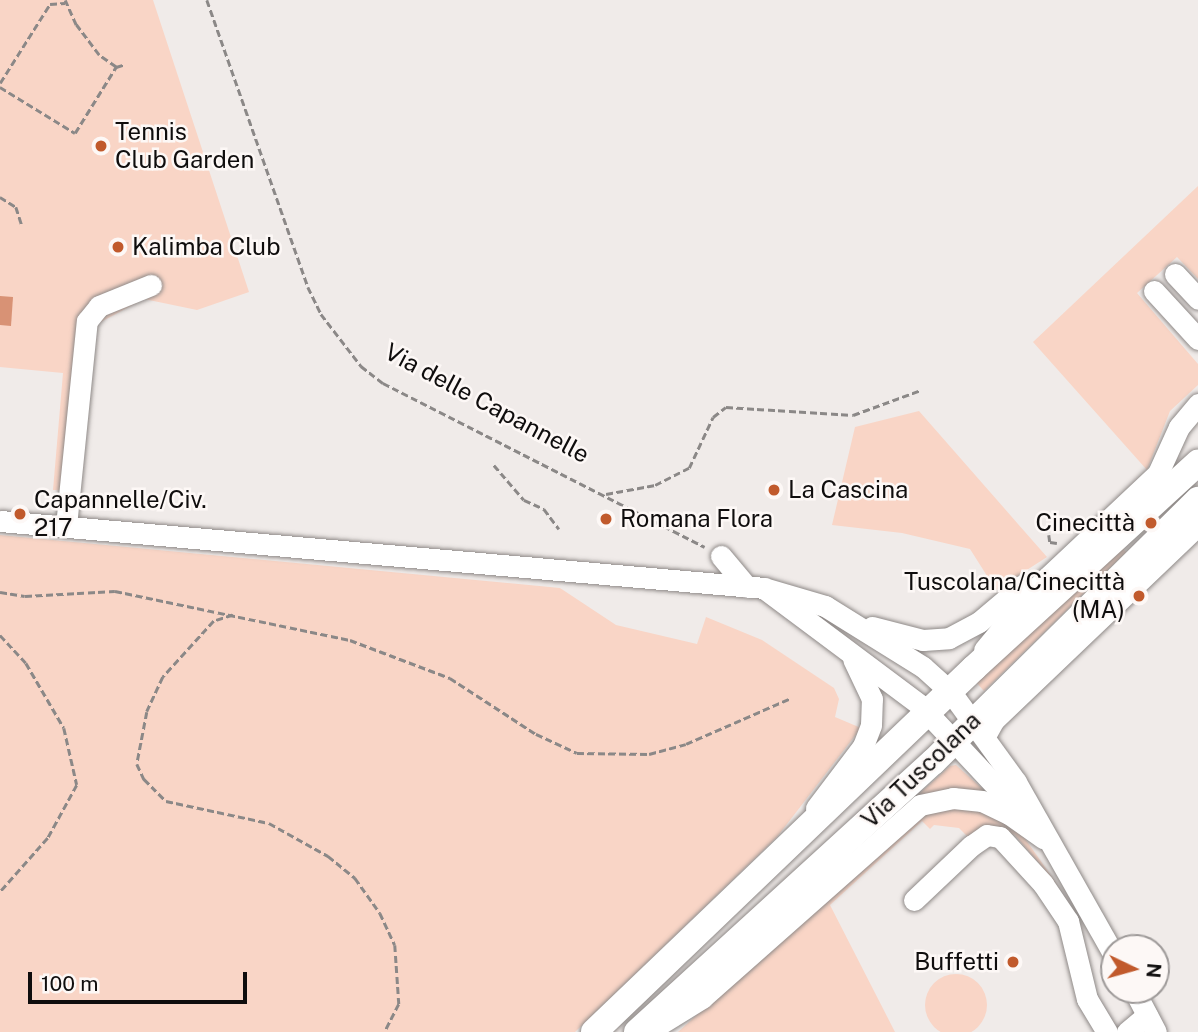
<!DOCTYPE html>
<html>
<head>
<meta charset="utf-8">
<style>
  body { margin:0 }
  #map { position:relative; width:1198px; height:1032px; overflow:hidden; background:#f0ebe9; font-family:"Public Sans",sans-serif }
  div>[style] { position:absolute }
  [style*='--x'] { left:calc(var(--x)*1px); top:calc(var(--y)*1px); width:calc(var(--w)*1px); rotate:calc(var(--a)*1deg) }
  .green>* { inset:0; background:#f9d5c6 }
  .round { border-radius:50% }
  .water>* { inset:0; background:#d89275 }
  .path>* { height:2.5px; margin-top:-1.25px; transform-origin:0; background:repeating-linear-gradient(90deg,#8b8887 0 7px,transparent 0 10.5px) }
  .roads { filter:drop-shadow(0 0 2px #8e8987) drop-shadow(0 0 2px #8e8987) }
  .minor>* { height:21px; margin:-10.5px; padding:0 10.5px; transform-origin:10.5px; border-radius:10.5px; background:#fff }
  .major>* { height:26px; margin:-13px; padding:0 13px; transform-origin:13px; border-radius:13px; background:#fff }
  .dots>* { width:19px; height:19px; translate:-50% -50%; box-sizing:border-box; border:4px solid #fdf8f6; border-radius:50% }
  span { translate:-50% -50%; white-space:nowrap; text-align:center; line-height:1.15; -webkit-text-stroke:5px #fdf8f6; paint-order:stroke }
  .poi-label { font-size:24px; color:#0f0d0d }
  .left { translate:0 -50%; text-align:left }
  .right { translate:-100% -50%; text-align:right }
  .street-label { font-size:24px; color:#0f0d0d }
  .north { position:absolute; left:1100px; top:934px; width:70px; height:70px; box-sizing:border-box; background:#fdf8f6; border:2px solid #9e9a99; border-radius:50%; rotate:95deg; font-size:19px; font-weight:700; line-height:28px; text-align:center; color:#0f0d0d }
  .north::after { content:''; display:block; margin:auto; width:24px; height:32px; background:#c15a2c; clip-path:polygon(50% 0,100% 100%,50% 72%,0 100%) }
  .scale { position:absolute; left:28px; top:972px; width:219px; height:32px; box-sizing:border-box; border:4px solid #0f0d0d; border-top:0; padding-left:9px; font-size:21px; line-height:24px; white-space:nowrap; color:#0f0d0d; -webkit-text-stroke:5px #fdf8f6; paint-order:stroke }
</style>
</head>
<body>
<div id="map">
  <div class="green">
    <i style="clip-path:polygon(0 0,153px 0,249px 292px,197px 310px,144px 299px,97px 324px,69px 491px,53px 490px,63px 373px,0 367px)"></i>
    <i style="clip-path:polygon(1198px 186px,1198px 279px,1177px 257px,1137px 293px,1198px 364px,1198px 385px,1170px 411px,1147px 470px,1033px 342px)"></i>
    <i style="clip-path:polygon(919px 411px,1047px 557px,996px 590px,970px 549px,902px 533px,832px 525px,855px 427px)"></i>
    <i style="clip-path:polygon(0 535px,560px 588px,616px 625px,697px 644px,706px 617px,762px 640px,834px 688px,839px 699px,835px 717px,861px 728px,777px 837px,575px 1032px,0 1032px)"></i>
    <i style="clip-path:polygon(1121px 547px,1126px 552px,984px 691px,975px 681px)"></i>
    <i style="clip-path:polygon(956px 765px,985px 791px,911px 801px,950px 766px)"></i>
    <i style="clip-path:polygon(937px 808px,984px 809px,1021px 833px,1059px 887px,1014px 834px,1009px 839px,968px 837px,959px 828px,934px 825px,930px 829px,922px 821px,830px 905px,895px 1032px,678px 1032px,909px 821px)"></i>
    <i class="round" style="left:925px;top:974px;width:62px;height:62px"></i>
  </div>
  <div class="water">
    <i style="clip-path:polygon(0 296px,13px 297px,11px 326px,0 325px)"></i>
  </div>
  <div class="path">
    <i style="--x:207;--y:0;--w:304;--a:70.6"></i>
    <i style="--x:308;--y:287;--w:30;--a:64"></i>
    <i style="--x:321;--y:314;--w:66;--a:52.4"></i>
    <i style="--x:361;--y:366;--w:28;--a:38"></i>
    <i style="--x:383;--y:383;--w:361;--a:27"></i>
    <i style="--x:116;--y:67;--w:10;--a:-17"></i>
    <i style="--x:0;--y:83;--w:93;--a:-57.7"></i>
    <i style="--x:50;--y:4;--w:15;--a:-4"></i>
    <i style="--x:0;--y:87;--w:88;--a:31.5"></i>
    <i style="--x:75;--y:133;--w:78;--a:-58.2"></i>
    <i style="--x:116;--y:67;--w:21;--a:-145"></i>
    <i style="--x:99;--y:55;--w:38;--a:-127"></i>
    <i style="--x:76;--y:25;--w:27;--a:-114"></i>
    <i style="--x:0;--y:197;--w:19;--a:32"></i>
    <i style="--x:16;--y:207;--w:20;--a:72"></i>
    <i style="--x:494;--y:465;--w:46;--a:49.4"></i>
    <i style="--x:524;--y:500;--w:22;--a:24"></i>
    <i style="--x:544;--y:509;--w:25;--a:53"></i>
    <i style="--x:606;--y:494;--w:50;--a:-10.4"></i>
    <i style="--x:655;--y:485;--w:38;--a:-27"></i>
    <i style="--x:689;--y:468;--w:56;--a:-64.8"></i>
    <i style="--x:713;--y:417;--w:16;--a:-38"></i>
    <i style="--x:726;--y:407;--w:127;--a:3.6"></i>
    <i style="--x:853;--y:415;--w:72;--a:-20.2"></i>
    <i style="--x:1049;--y:535;--w:7;--a:82"></i>
    <i style="--x:1050;--y:542;--w:7;--a:8"></i>
    <i style="--x:0;--y:592;--w:25;--a:9"></i>
    <i style="--x:25;--y:596;--w:90;--a:-3.2"></i>
    <i style="--x:115;--y:591;--w:240;--a:11.8"></i>
    <i style="--x:350;--y:640;--w:107;--a:20.8"></i>
    <i style="--x:450;--y:678;--w:103;--a:33.1"></i>
    <i style="--x:536;--y:734;--w:45;--a:24.9"></i>
    <i style="--x:577;--y:753;--w:72;--a:0.8"></i>
    <i style="--x:649;--y:754;--w:38;--a:-15"></i>
    <i style="--x:686;--y:744;--w:115;--a:-23.7"></i>
    <i style="--x:233;--y:615;--w:20;--a:162"></i>
    <i style="--x:214;--y:621;--w:76;--a:132.3"></i>
    <i style="--x:163;--y:677;--w:38;--a:115"></i>
    <i style="--x:147;--y:712;--w:53;--a:100.9"></i>
    <i style="--x:137;--y:764;--w:17;--a:65"></i>
    <i style="--x:144;--y:779;--w:31;--a:45"></i>
    <i style="--x:166;--y:801;--w:105;--a:12.1"></i>
    <i style="--x:269;--y:823;--w:68;--a:29.2"></i>
    <i style="--x:328;--y:856;--w:35;--a:39"></i>
    <i style="--x:355;--y:878;--w:43;--a:54.5"></i>
    <i style="--x:380;--y:913;--w:35;--a:65"></i>
    <i style="--x:395;--y:945;--w:59;--a:86.1"></i>
    <i style="--x:399;--y:1004;--w:31;--a:117"></i>
    <i style="--x:0;--y:635;--w:38;--a:47"></i>
    <i style="--x:26;--y:663;--w:75;--a:59.7"></i>
    <i style="--x:64;--y:728;--w:58;--a:77.2"></i>
    <i style="--x:77;--y:785;--w:60;--a:118.7"></i>
    <i style="--x:48;--y:838;--w:72;--a:131.6"></i>
  </div>
  <div class="roads">
    <div class="minor">
      <i style="--x:1175;--y:274;--w:34;--a:47"></i>
      <i style="--x:1154;--y:291;--w:65;--a:47.5"></i>
      <i style="--x:0;--y:521;--w:767;--a:5.01"></i>
      <i style="--x:764;--y:588;--w:64;--a:16.4"></i>
      <i style="--x:825;--y:606;--w:115;--a:31.9"></i>
      <i style="--x:923;--y:667;--w:36;--a:42"></i>
      <i style="--x:950;--y:691;--w:112;--a:54"></i>
      <i style="--x:1016;--y:782;--w:199;--a:60.5"></i>
      <i style="--x:66;--y:526;--w:206;--a:-84.2"></i>
      <i style="--x:87;--y:321;--w:19;--a:-51"></i>
      <i style="--x:99;--y:306;--w:56;--a:-22"></i>
      <i style="--x:721;--y:556;--w:40;--a:50"></i>
      <i style="--x:765;--y:589;--w:194;--a:36.8"></i>
      <i style="--x:920;--y:705;--w:152;--a:46.9"></i>
      <i style="--x:872;--y:627;--w:53;--a:14.3"></i>
      <i style="--x:923;--y:640;--w:26;--a:-4"></i>
      <i style="--x:949;--y:638;--w:34;--a:-28"></i>
      <i style="--x:979;--y:622;--w:57;--a:-40.1"></i>
      <i style="--x:984;--y:650;--w:77;--a:-50.3"></i>
      <i style="--x:1033;--y:591;--w:172;--a:-43.3"></i>
      <i style="--x:1158;--y:473;--w:51;--a:-65.5"></i>
      <i style="--x:1179;--y:427;--w:30;--a:-50"></i>
      <i style="--x:985;--y:736;--w:18;--a:-61"></i>
      <i style="--x:994;--y:720;--w:282;--a:-43.7"></i>
      <i style="--x:816;--y:808;--w:78;--a:-52.8"></i>
      <i style="--x:863;--y:746;--w:22;--a:-69"></i>
      <i style="--x:871;--y:725;--w:26;--a:-88"></i>
      <i style="--x:872;--y:699;--w:44;--a:-115.4"></i>
      <i style="--x:914;--y:900;--w:79;--a:-43.5"></i>
      <i style="--x:971;--y:846;--w:19;--a:-35"></i>
      <i style="--x:987;--y:835;--w:13;--a:9"></i>
      <i style="--x:1000;--y:837;--w:64;--a:47.5"></i>
      <i style="--x:1043;--y:884;--w:45;--a:56"></i>
      <i style="--x:1068;--y:921;--w:80;--a:76.3"></i>
      <i style="--x:1087;--y:999;--w:39;--a:59"></i>
      <i style="--x:1134;--y:990;--w:47;--a:62.4"></i>
      <i style="--x:647;--y:1032;--w:65;--a:-31.7"></i>
      <i style="--x:702;--y:998;--w:291;--a:-41.5"></i>
      <i style="--x:920;--y:805;--w:34;--a:-12"></i>
      <i style="--x:953;--y:798;--w:29;--a:6"></i>
      <i style="--x:982;--y:801;--w:30;--a:26"></i>
      <i style="--x:1009;--y:814;--w:42;--a:35.2"></i>
      <i style="--x:1127;--y:1032;--w:26;--a:-40"></i>
    </div>
    <div class="major">
      <i style="--x:594;--y:1032;--w:526;--a:-43.77"></i>
      <i style="--x:974;--y:668;--w:304;--a:-42.5"></i>
      <i style="--x:637;--y:1032;--w:401;--a:-42.4"></i>
      <i style="--x:933;--y:762;--w:373;--a:-44.7"></i>
    </div>
  </div>
  <div class="dots">
    <i style="left:101px;top:146px;background:#c15a2c"></i>
    <i style="left:118px;top:247px;background:#c15a2c"></i>
    <i style="left:774px;top:490px;background:#c15a2c"></i>
    <i style="left:20px;top:514px;background:#c15a2c"></i>
    <i style="left:606px;top:519px;background:#c15a2c"></i>
    <i style="left:1151px;top:523px;background:#c15a2c"></i>
    <i style="left:1139px;top:596px;background:#c15a2c"></i>
    <i style="left:1013px;top:962px;background:#c15a2c"></i>
  </div>
  <div class="poi-label">
    <span class="left" style="left:115px;top:146px">Tennis<br>Club Garden</span>
    <span class="left" style="left:132px;top:247px">Kalimba Club</span>
    <span class="left" style="left:788px;top:490px">La Cascina</span>
    <span class="left" style="left:34px;top:514px">Capannelle/Civ.<br>217</span>
    <span class="left" style="left:620px;top:519px">Romana Flora</span>
    <span class="right" style="left:1135px;top:523px">Cinecittà</span>
    <span class="right" style="left:1125px;top:596px">Tuscolana/Cinecittà<br>(MA)</span>
    <span class="right" style="left:999px;top:962px">Buffetti</span>
  </div>
  <div class="street-label">
    <span style="left:487px;top:403px;rotate:28deg">Via delle Capannelle</span>
    <span style="left:921px;top:770px;rotate:-44deg">Via Tuscolana</span>
  </div>
  <div class="north">N</div>
  <div class="scale">100 m</div>
</div>
</body>
</html>
